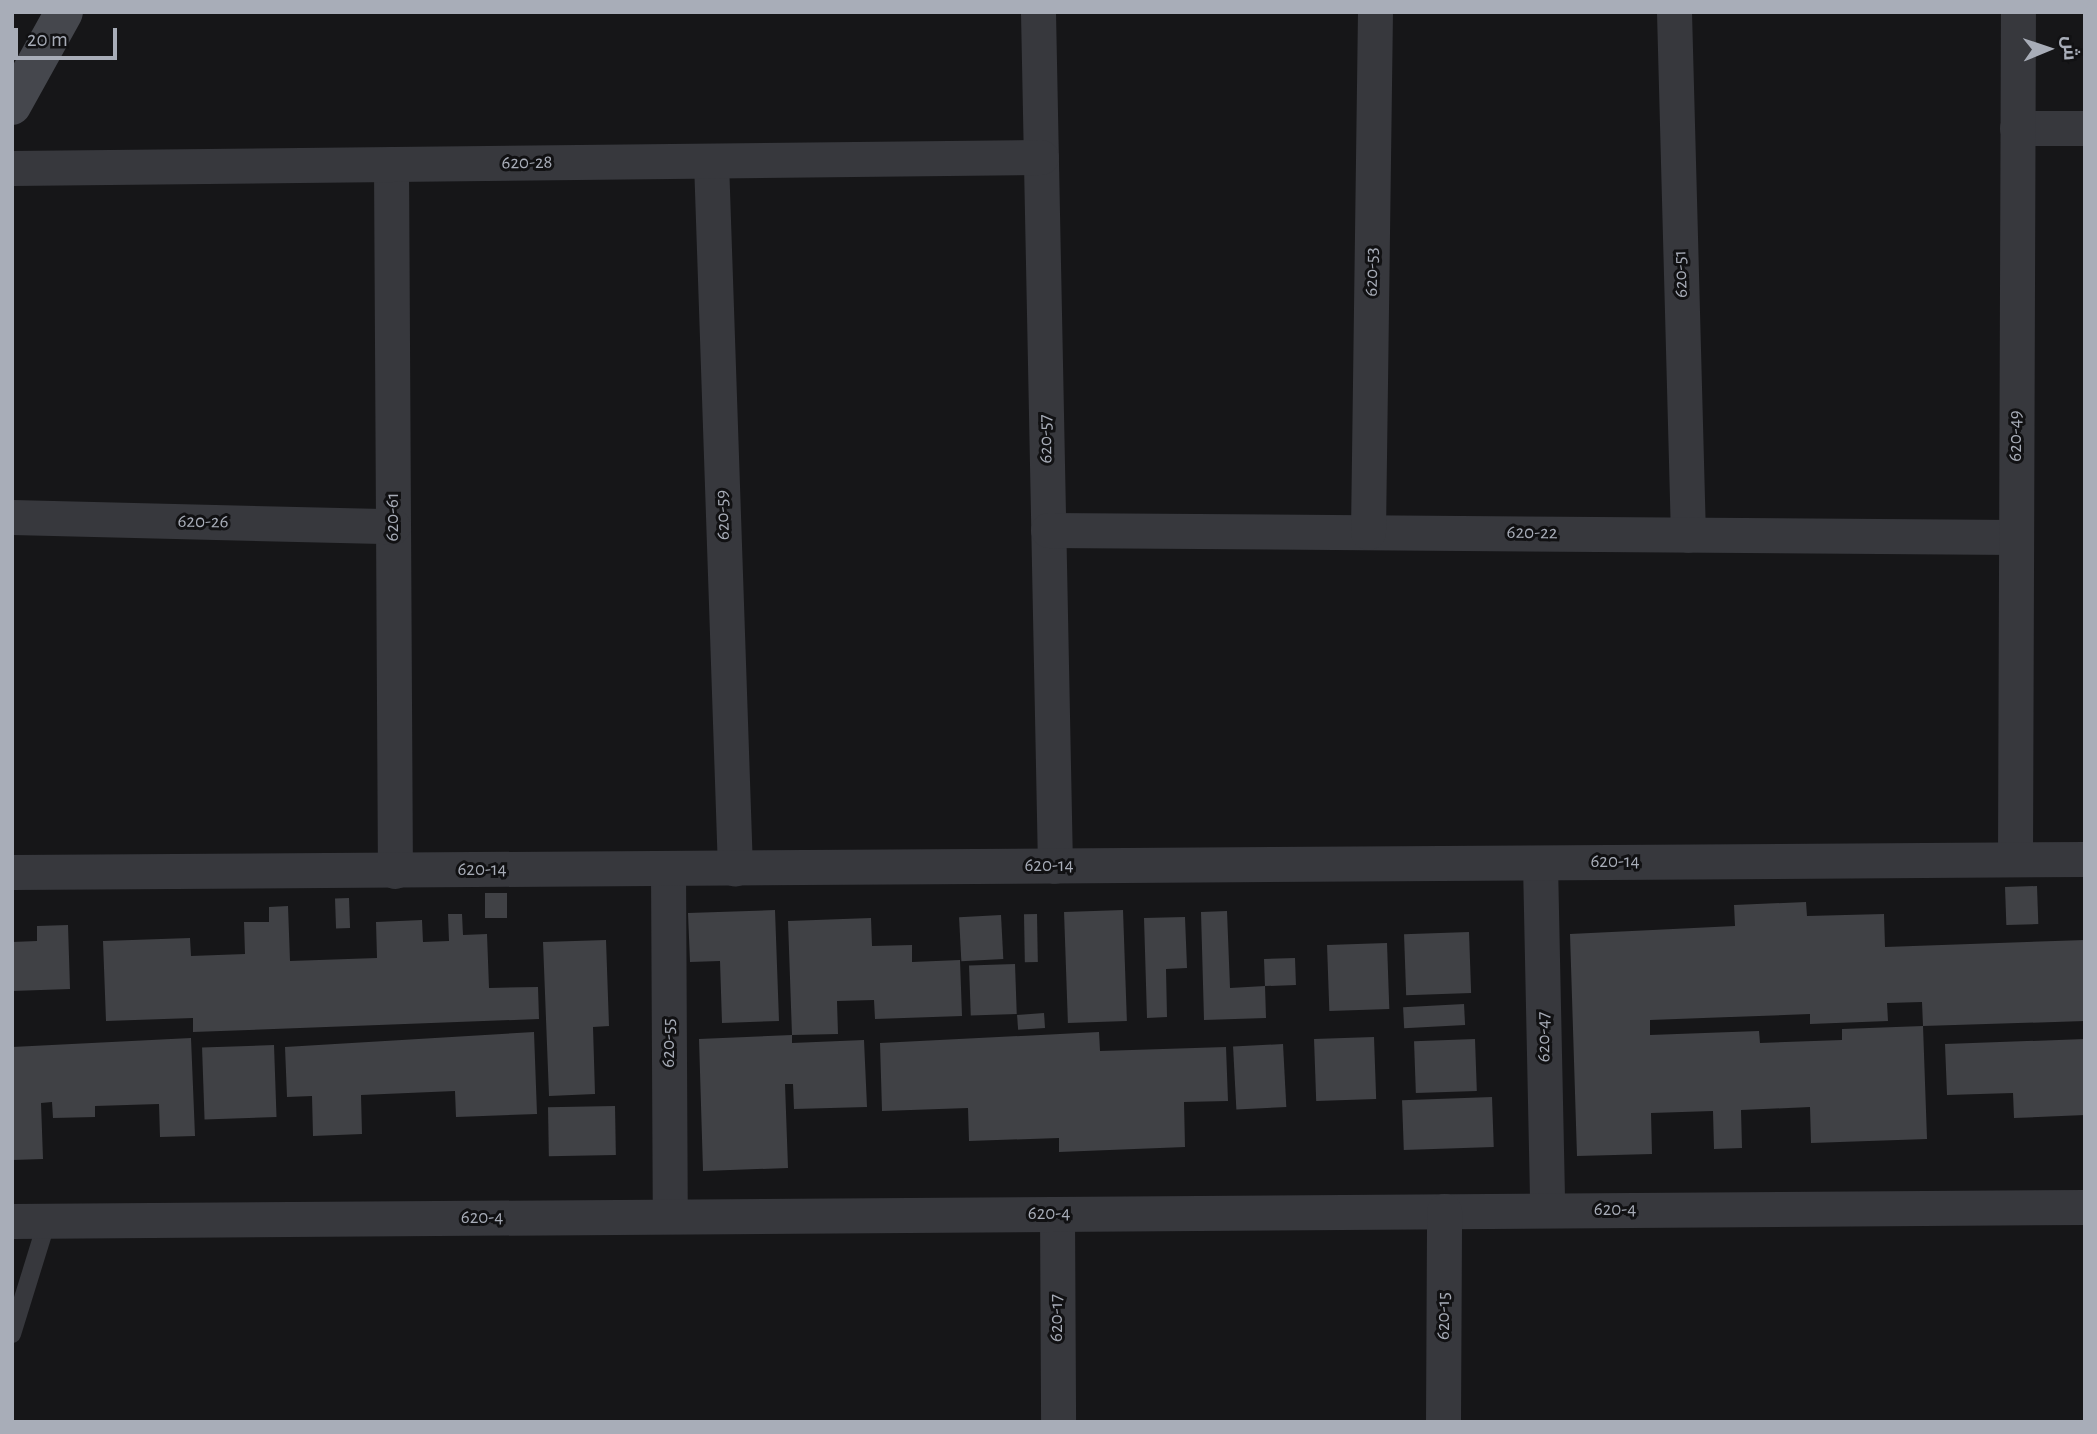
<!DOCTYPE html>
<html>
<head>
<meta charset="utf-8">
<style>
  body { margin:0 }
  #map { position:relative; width:2097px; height:1434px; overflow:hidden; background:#161618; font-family:"Alegreya Sans",Cairo,sans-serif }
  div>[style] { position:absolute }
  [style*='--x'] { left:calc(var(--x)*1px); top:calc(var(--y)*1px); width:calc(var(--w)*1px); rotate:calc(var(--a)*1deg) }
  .building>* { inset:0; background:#404145; transform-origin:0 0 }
  .lane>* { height:18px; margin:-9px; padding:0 9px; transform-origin:9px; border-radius:9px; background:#37383d }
  .street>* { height:35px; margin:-17.5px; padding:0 17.5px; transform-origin:17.5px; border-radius:17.5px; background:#37383d }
  .secondary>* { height:38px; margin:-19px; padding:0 19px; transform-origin:19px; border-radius:19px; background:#45474d }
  span { translate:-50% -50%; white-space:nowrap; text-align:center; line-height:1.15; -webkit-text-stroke:6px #111113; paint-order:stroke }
  .street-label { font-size:19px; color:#a8adb8 }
  .frame { position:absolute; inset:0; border:14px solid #a8adb8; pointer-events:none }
  .north { position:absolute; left:2013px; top:14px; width:70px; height:70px; -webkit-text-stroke:5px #111113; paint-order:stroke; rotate:88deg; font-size:19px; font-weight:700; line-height:28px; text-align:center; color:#a8adb8 }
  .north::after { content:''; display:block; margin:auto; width:24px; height:32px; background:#a8adb8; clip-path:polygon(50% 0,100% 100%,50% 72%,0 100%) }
  .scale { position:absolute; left:14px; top:28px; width:103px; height:32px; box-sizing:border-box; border:4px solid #a8adb8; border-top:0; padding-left:9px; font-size:21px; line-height:24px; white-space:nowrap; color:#a8adb8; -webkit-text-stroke:5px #111113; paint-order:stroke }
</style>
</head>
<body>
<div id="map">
  <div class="building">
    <i style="left:2037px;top:886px;width:38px;height:32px;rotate:88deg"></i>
    <i style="left:485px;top:893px;width:22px;height:25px"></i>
    <i style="left:349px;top:898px;width:30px;height:14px;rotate:88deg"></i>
    <i style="clip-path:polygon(1806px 902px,1807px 916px,1884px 914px,1885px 947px,2085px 940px,2085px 1021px,1923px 1026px,1922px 1002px,1887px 1003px,1888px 1021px,1810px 1024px,1810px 1014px,1650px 1020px,1650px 1035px,1759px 1031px,1760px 1043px,1842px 1040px,1842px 1029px,1923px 1026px,1927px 1139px,1811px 1143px,1810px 1107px,1741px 1110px,1742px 1148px,1714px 1149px,1713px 1111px,1651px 1113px,1652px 1154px,1577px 1156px,1570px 934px,1735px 926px,1734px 905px)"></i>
    <i style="clip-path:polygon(288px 906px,290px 961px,377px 958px,376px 922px,422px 920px,423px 942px,449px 941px,448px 914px,462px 914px,463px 935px,487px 934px,489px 988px,538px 987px,539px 1019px,193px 1032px,193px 1018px,106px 1021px,103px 941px,190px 938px,191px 956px,245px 954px,244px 922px,269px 922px,269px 907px)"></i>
    <i style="clip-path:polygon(775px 910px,779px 1021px,722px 1023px,720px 961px,690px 962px,688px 913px)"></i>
    <i style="left:1123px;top:910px;width:111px;height:59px;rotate:88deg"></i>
    <i style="clip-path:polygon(1227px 911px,1230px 988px,1265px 986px,1266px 1018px,1204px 1020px,1201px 912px)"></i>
    <i style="left:1037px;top:914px;width:48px;height:13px;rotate:89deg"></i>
    <i style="left:1001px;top:915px;width:44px;height:42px;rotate:87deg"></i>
    <i style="clip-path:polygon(1185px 917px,1187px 968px,1166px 969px,1167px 1017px,1147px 1018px,1144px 918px)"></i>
    <i style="clip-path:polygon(871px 918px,872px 946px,912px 945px,912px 962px,960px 960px,962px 1016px,875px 1019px,874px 1000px,837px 1001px,838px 1034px,792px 1035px,788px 921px)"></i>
    <i style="clip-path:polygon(68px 925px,70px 989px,12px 991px,12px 942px,37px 941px,37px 926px)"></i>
    <i style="left:1469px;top:932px;width:61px;height:65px;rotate:88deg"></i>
    <i style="clip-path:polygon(606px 940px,609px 1026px,593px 1027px,595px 1094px,549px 1096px,543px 942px)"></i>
    <i style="left:1387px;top:943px;width:66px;height:60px;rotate:88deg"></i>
    <i style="left:1295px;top:958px;width:27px;height:31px;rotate:88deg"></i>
    <i style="left:1015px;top:964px;width:50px;height:46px;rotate:88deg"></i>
    <i style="left:1464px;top:1004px;width:21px;height:61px;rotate:87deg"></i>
    <i style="left:1044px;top:1013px;width:15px;height:27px;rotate:86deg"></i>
    <i style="clip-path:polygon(534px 1032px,537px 1114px,456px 1117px,455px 1091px,361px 1095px,362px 1134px,313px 1136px,312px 1096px,287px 1097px,285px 1047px)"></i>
    <i style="clip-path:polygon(1099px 1032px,1100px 1051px,1226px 1047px,1228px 1101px,1184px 1102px,1185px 1147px,1059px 1152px,1059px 1138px,969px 1141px,968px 1108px,882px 1111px,880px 1043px)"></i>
    <i style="clip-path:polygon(792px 1035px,792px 1043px,864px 1040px,867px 1107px,794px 1109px,793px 1084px,785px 1084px,788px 1168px,703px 1171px,699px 1039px)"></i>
    <i style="left:1374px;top:1037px;width:62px;height:60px;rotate:88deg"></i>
    <i style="clip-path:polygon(191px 1038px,195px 1136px,160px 1137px,159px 1104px,95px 1106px,95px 1117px,53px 1118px,52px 1102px,41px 1103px,43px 1159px,12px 1160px,12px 1047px)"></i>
    <i style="left:1475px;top:1039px;width:52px;height:61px;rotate:88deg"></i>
    <i style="clip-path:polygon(2085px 1039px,2085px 1115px,2014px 1118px,2013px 1093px,1947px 1095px,1945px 1044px)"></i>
    <i style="left:1283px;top:1044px;width:63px;height:50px;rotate:87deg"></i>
    <i style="left:274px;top:1045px;width:72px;height:72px;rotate:88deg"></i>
    <i style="left:1492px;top:1097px;width:50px;height:90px;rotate:88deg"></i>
    <i style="left:615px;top:1106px;width:49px;height:67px;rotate:89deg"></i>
  </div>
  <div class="lane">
    <i style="--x:12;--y:1334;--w:118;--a:-72.8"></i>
  </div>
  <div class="street">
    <i style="--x:1038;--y:12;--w:854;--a:88.86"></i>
    <i style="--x:1674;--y:12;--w:523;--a:88.47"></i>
    <i style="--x:2017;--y:128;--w:68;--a:0"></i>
    <i style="--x:711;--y:161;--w:708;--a:88.06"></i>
    <i style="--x:391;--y:164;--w:707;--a:89.68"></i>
    <i style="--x:12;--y:168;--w:1029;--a:-0.61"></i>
    <i style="--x:12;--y:517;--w:381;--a:1.4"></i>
    <i style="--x:1048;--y:530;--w:967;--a:0.41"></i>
    <i style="--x:1368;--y:532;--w:520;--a:-89.23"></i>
    <i style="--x:2015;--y:859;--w:847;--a:-89.8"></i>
    <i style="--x:1540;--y:863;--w:347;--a:88.8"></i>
    <i style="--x:668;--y:869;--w:347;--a:89.7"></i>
    <i style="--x:12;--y:872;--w:2073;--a:-0.36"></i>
    <i style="--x:1057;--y:1214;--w:208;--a:89.7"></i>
    <i style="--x:12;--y:1221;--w:2073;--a:-0.39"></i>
    <i style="--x:1443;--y:1422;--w:211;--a:-89.7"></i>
  </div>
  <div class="secondary">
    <i style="--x:12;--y:106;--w:107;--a:-61"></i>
  </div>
  <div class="street-label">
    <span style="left:527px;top:163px;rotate:-1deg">620-28</span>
    <span style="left:1372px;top:272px;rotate:-89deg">620-53</span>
    <span style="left:1681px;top:274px;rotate:-92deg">620-51</span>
    <span style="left:2016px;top:436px;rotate:-90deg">620-49</span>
    <span style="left:1046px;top:439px;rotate:-91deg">620-57</span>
    <span style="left:723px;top:515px;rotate:-92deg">620-59</span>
    <span style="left:393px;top:517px;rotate:-90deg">620-61</span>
    <span style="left:203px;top:522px;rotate:1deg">620-26</span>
    <span style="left:1532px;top:533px;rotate:1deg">620-22</span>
    <span style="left:1615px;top:862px">620-14</span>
    <span style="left:1049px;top:866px">620-14</span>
    <span style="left:482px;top:870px">620-14</span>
    <span style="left:1544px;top:1037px;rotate:-91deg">620-47</span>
    <span style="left:669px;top:1043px;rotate:-90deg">620-55</span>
    <span style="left:1615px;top:1210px">620-4</span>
    <span style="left:1049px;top:1214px">620-4</span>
    <span style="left:482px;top:1218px">620-4</span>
    <span style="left:1444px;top:1316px;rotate:-90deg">620-15</span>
    <span style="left:1057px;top:1318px;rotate:-90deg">620-17</span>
  </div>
  <div class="frame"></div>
  <div class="north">ش</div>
  <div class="scale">20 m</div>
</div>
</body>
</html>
